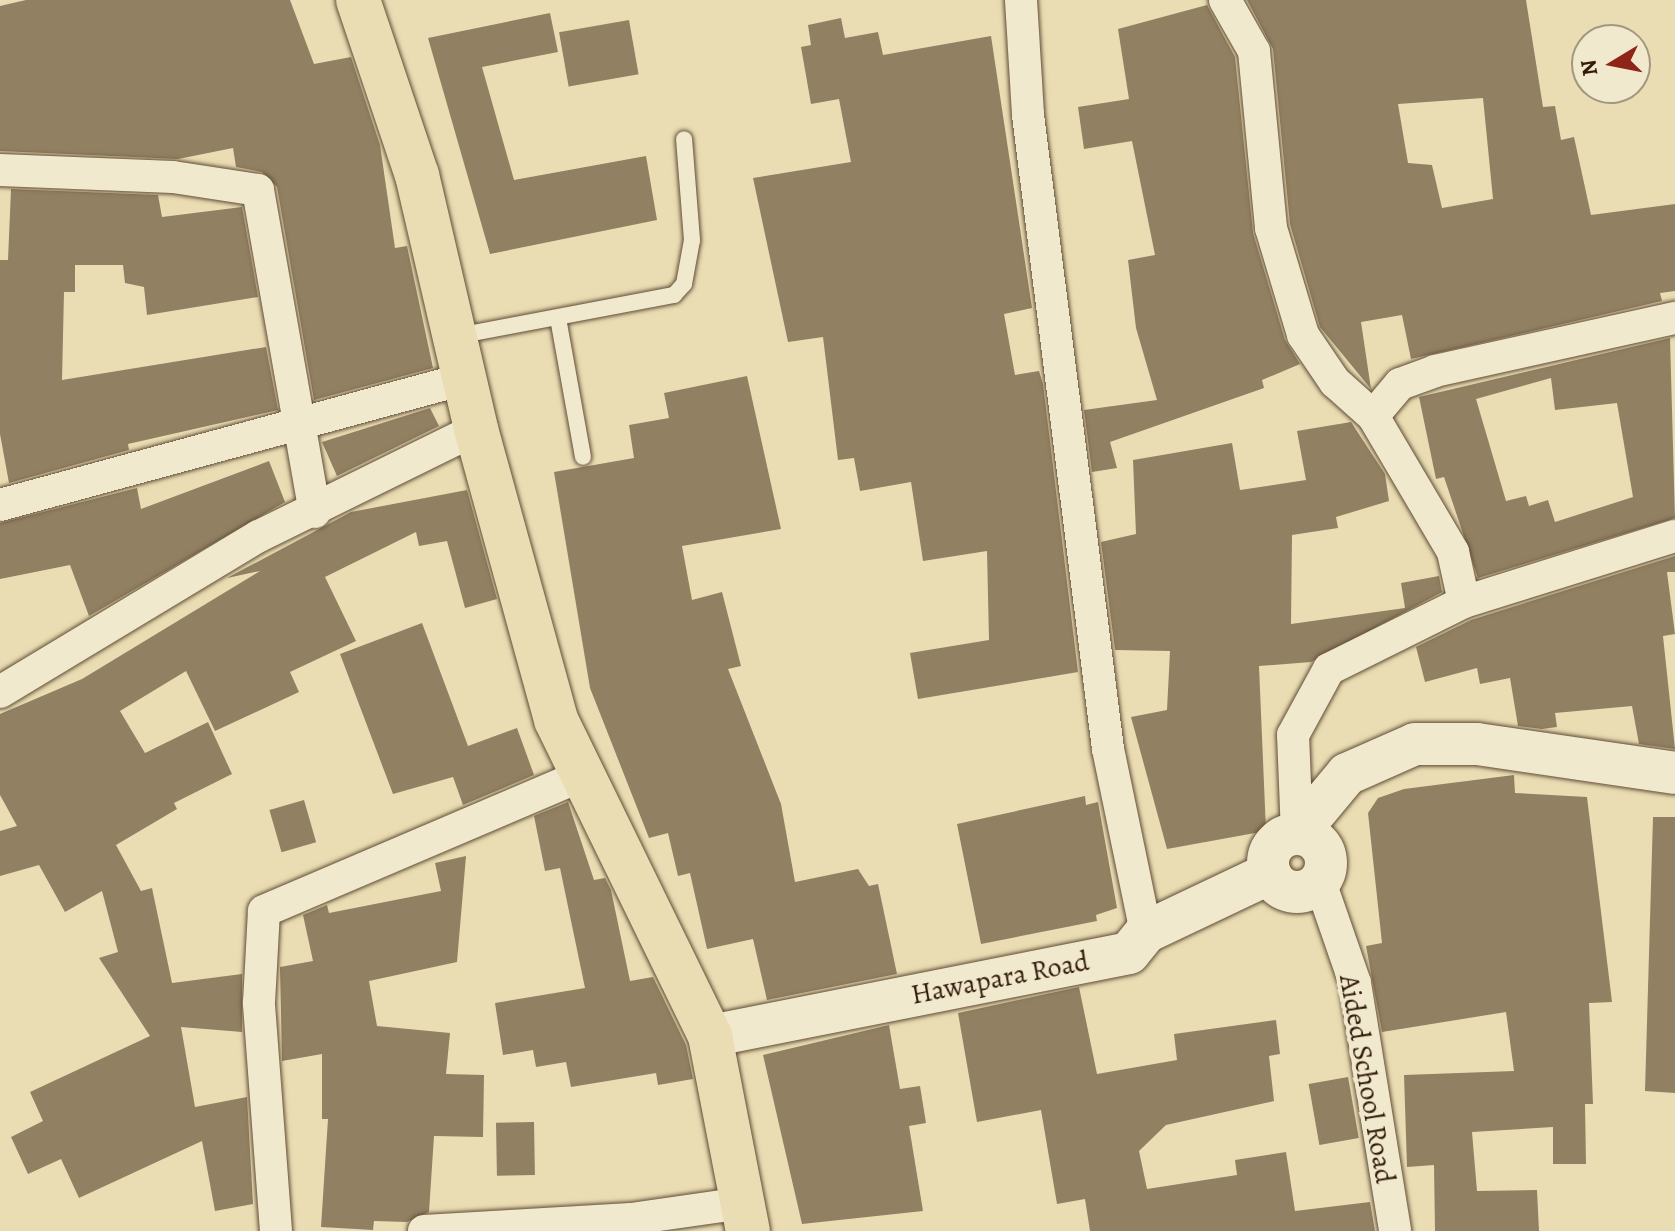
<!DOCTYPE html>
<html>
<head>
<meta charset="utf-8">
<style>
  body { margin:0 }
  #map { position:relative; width:1675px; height:1231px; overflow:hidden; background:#eaddb3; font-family:Alegreya,serif }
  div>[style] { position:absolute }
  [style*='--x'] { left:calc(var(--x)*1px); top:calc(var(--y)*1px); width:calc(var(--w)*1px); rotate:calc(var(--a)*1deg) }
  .building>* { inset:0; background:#918062; transform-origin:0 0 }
  .roads { filter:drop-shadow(0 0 2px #5f4c35) drop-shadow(0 0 2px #5f4c35) }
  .service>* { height:16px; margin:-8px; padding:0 8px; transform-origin:8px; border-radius:8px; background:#f1e9ce }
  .minor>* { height:32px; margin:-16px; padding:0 16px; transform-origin:16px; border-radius:16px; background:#f1e9ce }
  .tertiary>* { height:42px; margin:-21px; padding:0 21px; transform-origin:21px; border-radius:21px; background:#f1e9ce }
  .tertiary>.ring { margin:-21px; padding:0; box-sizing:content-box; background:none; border:42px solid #f1e9ce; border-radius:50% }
  .primary>* { height:44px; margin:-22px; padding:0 22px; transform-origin:22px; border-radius:22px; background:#eaddb3 }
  span { translate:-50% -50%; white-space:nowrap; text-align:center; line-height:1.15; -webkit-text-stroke:8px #f1e9ce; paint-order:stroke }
  .street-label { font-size:28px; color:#311b0b }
  .north { position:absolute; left:1571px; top:24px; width:80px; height:80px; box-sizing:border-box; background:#f1e9ce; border:2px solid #a49780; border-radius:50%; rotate:260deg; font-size:22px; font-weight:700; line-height:32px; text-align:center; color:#311b0b }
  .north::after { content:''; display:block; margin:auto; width:28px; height:36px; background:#8f2418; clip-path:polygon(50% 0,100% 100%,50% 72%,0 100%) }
</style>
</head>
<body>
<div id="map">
  <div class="building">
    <i style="clip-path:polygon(26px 0,290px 0,314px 64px,351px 57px,380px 145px,395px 248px,407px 246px,433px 368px,314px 400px,277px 187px,262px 172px,236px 167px,233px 148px,178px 159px,0 151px,0 6px)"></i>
    <i style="clip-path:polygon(evenodd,1247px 0,1526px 0,1543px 107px,1555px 106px,1561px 140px,1574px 137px,1591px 215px,1675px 204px,1675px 291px,1660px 293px,1662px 301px,1411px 359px,1402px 315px,1361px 322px,1371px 389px,1320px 327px,1290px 224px,1273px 49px,1247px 0,1483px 98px,1493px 199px,1442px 208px,1432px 165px,1408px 163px,1398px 104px,1483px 98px)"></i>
    <i style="clip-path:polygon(1207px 5px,1235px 57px,1253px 233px,1285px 340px,1300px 364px,1262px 380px,1264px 388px,1110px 442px,1117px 468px,1092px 472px,1084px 410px,1157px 400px,1136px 328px,1128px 260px,1155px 255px,1132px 141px,1084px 149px,1078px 107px,1129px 99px,1118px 29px)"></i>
    <i style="clip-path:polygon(550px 13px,558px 52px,482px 67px,514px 180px,646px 156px,657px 220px,490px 254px,428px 38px)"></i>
    <i style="clip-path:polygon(841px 18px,845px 38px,878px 32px,883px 55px,991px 36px,1032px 308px,1004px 314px,1015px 375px,1039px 371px,1043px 384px,1078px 672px,918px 699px,910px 653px,989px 640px,987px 551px,923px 561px,911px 482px,860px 491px,854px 458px,838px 460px,823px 337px,788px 342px,753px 178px,851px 162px,839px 99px,811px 104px,801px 47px,811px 45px,808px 25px)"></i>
    <i style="left:629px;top:20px;width:55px;height:71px;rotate:80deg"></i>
    <i style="clip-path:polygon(11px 189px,158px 195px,162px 217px,242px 207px,258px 297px,147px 315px,144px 287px,125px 283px,123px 265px,75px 265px,75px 292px,64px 292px,62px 380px,266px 347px,278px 410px,128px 444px,129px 450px,9px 483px,0 434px,0 260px,8px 260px)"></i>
    <i style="clip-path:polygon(evenodd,1670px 338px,1675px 518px,1478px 578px,1444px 477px,1436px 479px,1419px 397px,1670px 338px,1551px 378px,1555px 410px,1617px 403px,1633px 497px,1555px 522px,1548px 500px,1529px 506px,1526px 496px,1506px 501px,1476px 399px,1551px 378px)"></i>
    <i style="clip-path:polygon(747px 376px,781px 529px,682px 546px,692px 600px,722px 592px,741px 666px,728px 669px,781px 804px,795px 882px,858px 869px,869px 886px,878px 884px,897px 974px,767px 1000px,753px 939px,707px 949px,690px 873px,678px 876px,668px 833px,649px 838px,590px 688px,554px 472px,634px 458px,629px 425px,669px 418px,664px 393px)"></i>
    <i style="clip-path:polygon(430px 408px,439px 426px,337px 476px,322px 442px)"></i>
    <i style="clip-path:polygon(1351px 422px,1385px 474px,1389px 501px,1336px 517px,1338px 528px,1292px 535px,1291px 624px,1405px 608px,1401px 583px,1439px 576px,1442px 592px,1311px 662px,1259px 666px,1266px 831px,1167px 849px,1131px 717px,1167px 710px,1170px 651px,1115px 650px,1101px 542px,1136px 534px,1133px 460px,1232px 443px,1240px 490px,1306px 480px,1297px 431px)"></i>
    <i style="clip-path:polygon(269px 461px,285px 502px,89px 616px,70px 565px,0 579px,0 523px,137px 488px,141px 509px)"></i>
    <i style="clip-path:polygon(467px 490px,497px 599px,465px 608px,447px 541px,419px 546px,416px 532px,325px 577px,356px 641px,290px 672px,299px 692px,215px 731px,186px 671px,120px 711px,145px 753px,208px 722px,232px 774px,174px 803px,177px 809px,116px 845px,141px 891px,152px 888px,172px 983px,242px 974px,242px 1032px,181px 1027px,195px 1107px,247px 1097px,253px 1204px,215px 1211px,202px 1141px,79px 1198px,61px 1159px,28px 1174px,11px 1137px,43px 1121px,30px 1092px,150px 1036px,99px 958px,118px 952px,102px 891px,65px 912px,39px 865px,0 876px,0 831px,17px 826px,0 795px,0 714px,82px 679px,260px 571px,227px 578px,351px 512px)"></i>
    <i style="clip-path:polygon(1675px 556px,1675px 572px,1667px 572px,1675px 634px,1663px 636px,1675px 749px,1639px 744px,1632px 706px,1555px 713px,1557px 727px,1542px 729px,1518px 726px,1510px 678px,1480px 684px,1477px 668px,1425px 682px,1416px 647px,1471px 620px)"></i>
    <i style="clip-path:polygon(422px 623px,468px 746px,517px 728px,534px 775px,463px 805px,453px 777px,393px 794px,340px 654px)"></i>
    <i style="clip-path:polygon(1514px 775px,1515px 793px,1587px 797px,1612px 1002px,1589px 1003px,1593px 1104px,1585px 1104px,1586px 1164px,1553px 1164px,1553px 1127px,1472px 1132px,1477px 1191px,1537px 1190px,1539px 1231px,1435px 1231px,1434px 1165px,1407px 1167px,1404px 1075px,1514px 1071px,1506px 1012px,1382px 1032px,1366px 946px,1382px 943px,1368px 813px,1378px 798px,1404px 789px)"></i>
    <i style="clip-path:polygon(1085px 796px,1086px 805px,1098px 802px,1117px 908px,1096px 915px,1097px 921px,981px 944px,957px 824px)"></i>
    <i style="left:304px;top:800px;width:44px;height:36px;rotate:74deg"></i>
    <i style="clip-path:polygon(568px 802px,594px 880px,605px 878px,611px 890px,630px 981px,653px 977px,686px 1045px,693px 1079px,658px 1085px,656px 1073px,571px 1087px,566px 1062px,536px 1067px,533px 1050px,503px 1055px,495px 1003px,585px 988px,560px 868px,545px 871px,534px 816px)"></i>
    <i style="clip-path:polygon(1653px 817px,1675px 817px,1675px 1093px,1645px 1091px)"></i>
    <i style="clip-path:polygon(466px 856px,457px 962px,369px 981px,377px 1026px,450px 1033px,446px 1074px,484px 1075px,483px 1137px,434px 1136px,429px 1212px,407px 1222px,374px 1221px,373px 1230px,321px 1227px,328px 1119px,322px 1119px,322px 1054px,282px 1061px,280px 967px,313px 961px,303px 915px,327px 905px,329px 913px,441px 891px,435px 863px)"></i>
    <i style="clip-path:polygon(1079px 987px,1097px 1074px,1177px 1060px,1174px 1034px,1276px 1020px,1280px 1054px,1269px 1056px,1274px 1101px,1166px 1125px,1139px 1151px,1147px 1189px,1237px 1175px,1235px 1160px,1286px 1152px,1295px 1211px,1370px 1202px,1375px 1231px,1090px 1231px,1085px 1199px,1057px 1204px,1041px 1110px,977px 1122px,958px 1013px)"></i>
    <i style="clip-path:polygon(889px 1025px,900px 1089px,920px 1086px,926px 1123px,909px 1126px,923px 1211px,802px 1224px,763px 1055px)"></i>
    <i style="left:1348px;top:1077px;width:62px;height:40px;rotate:80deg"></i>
    <i style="left:534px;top:1122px;width:53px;height:38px;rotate:89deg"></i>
  </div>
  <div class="roads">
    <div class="service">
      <i style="--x:558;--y:318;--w:141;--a:79.8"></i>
      <i style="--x:457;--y:336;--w:221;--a:-10.7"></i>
      <i style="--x:674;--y:295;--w:15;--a:-48"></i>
      <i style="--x:684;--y:284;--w:45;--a:-79.7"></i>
      <i style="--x:692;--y:240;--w:101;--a:-94.5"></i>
    </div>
    <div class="minor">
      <i style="--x:1021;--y:0;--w:115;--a:86.5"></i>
      <i style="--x:1028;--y:115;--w:639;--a:82.81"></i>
      <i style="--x:1108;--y:749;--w:187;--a:78.3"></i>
      <i style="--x:1225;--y:0;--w:59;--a:60.4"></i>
      <i style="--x:1254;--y:51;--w:178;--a:84.5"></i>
      <i style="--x:1271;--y:228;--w:112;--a:73.3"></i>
      <i style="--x:1303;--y:335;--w:57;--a:55.8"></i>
      <i style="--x:1335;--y:382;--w:51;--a:41.8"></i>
      <i style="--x:1373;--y:416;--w:158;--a:59.5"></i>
      <i style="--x:1453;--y:552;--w:51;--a:77.6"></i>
      <i style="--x:1464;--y:602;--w:221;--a:-17.4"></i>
      <i style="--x:0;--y:170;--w:173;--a:2.3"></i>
      <i style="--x:173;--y:177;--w:86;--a:8.7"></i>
      <i style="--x:258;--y:190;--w:327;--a:80"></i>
      <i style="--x:1373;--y:416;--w:42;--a:-49.8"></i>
      <i style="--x:1400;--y:384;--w:37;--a:-20"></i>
      <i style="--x:1435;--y:371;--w:246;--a:-12.5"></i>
      <i style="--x:0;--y:505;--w:481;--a:-15.2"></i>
      <i style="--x:0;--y:692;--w:302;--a:-31.1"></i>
      <i style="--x:259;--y:536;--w:242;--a:-26.2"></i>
      <i style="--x:1297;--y:834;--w:99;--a:-92.3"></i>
      <i style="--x:1293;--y:735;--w:75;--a:-61.4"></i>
      <i style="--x:1329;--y:669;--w:151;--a:-26.4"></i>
      <i style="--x:1320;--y:882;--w:107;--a:70.9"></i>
      <i style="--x:1355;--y:983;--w:251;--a:80.8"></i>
      <i style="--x:276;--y:1231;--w:229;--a:-94.3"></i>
      <i style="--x:259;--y:1003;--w:92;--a:-86.9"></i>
      <i style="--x:264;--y:911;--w:344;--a:-23.1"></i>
      <i style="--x:424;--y:1231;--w:207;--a:-3.3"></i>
      <i style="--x:631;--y:1219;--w:114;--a:-8.1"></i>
    </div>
    <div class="tertiary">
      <i style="--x:1297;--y:834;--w:78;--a:-50.2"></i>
      <i style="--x:1347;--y:774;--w:74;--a:-23.8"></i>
      <i style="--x:1415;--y:744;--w:62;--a:0"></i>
      <i style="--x:1477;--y:744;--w:200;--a:8.3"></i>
      <i class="ring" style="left:1268px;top:834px;width:16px;height:16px"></i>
      <i style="--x:710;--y:1036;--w:427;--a:-11.2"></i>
      <i style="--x:1129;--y:953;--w:27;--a:-51"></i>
      <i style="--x:1146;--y:932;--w:137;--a:-25.4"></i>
    </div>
    <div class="primary">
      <i style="--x:358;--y:0;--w:185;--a:71.4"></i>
      <i style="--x:417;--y:175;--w:261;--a:76.9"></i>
      <i style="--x:476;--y:429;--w:302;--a:74.6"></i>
      <i style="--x:556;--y:720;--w:352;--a:64"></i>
      <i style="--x:710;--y:1036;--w:199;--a:79"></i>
    </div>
  </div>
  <div class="street-label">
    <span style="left:1000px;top:978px;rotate:-11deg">Hawapara Road</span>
    <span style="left:1367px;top:1079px;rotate:80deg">Aided School Road</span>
  </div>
  <div class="north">N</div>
</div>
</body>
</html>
